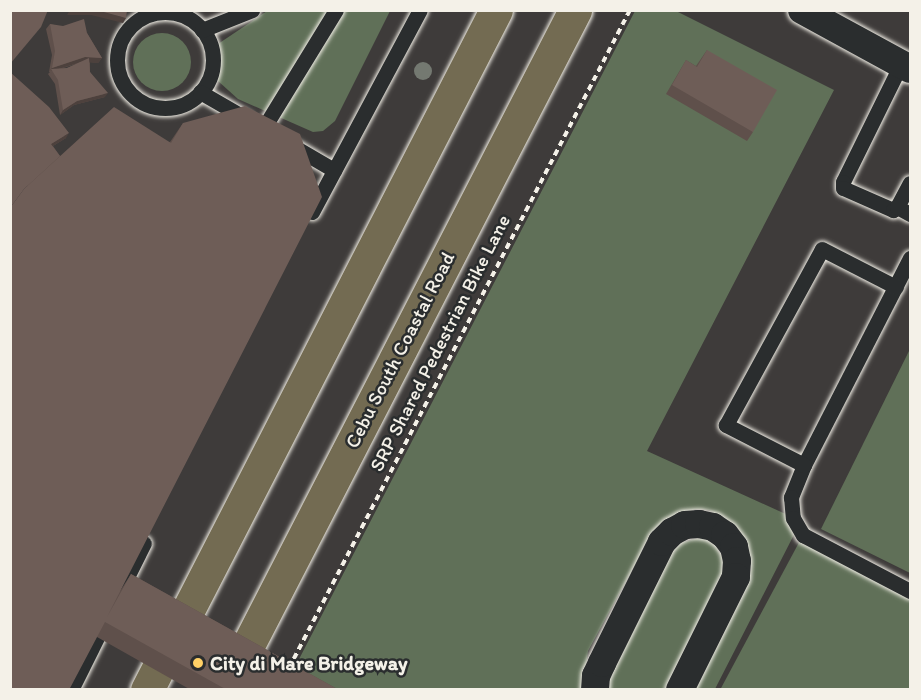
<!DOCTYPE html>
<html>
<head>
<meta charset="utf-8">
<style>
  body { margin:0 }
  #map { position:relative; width:921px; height:700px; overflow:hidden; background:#2a2d2e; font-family:Itim,sans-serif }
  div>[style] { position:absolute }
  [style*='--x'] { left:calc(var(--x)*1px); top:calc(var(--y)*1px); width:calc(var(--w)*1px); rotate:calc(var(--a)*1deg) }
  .built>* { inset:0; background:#3e3b3a; transform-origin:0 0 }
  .green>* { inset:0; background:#607058 }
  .round { border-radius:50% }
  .path>* { height:4px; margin-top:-2px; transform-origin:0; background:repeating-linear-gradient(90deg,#f4f1e8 0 6px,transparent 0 10.5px) }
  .roads { filter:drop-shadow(0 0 2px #f4f1e8) drop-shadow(0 0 2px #f4f1e8) }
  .service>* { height:15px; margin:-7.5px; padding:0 7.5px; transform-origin:7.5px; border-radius:7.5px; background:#2a2d2e }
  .service>.ring { margin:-7.5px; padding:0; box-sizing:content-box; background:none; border:15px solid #2a2d2e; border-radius:50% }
  .minor>* { height:28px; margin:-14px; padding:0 14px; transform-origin:14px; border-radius:14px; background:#2a2d2e }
  .trunk>* { height:33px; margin:-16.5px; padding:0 16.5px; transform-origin:16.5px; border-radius:16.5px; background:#736b52 }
  .trees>* { width:18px; height:18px; margin:-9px; border-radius:50%; background:#747971 }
  .wall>* { inset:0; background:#5f504b }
  .shaded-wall>* { inset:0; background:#4d413d }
  .building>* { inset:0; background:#6e5d57 }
  .dots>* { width:16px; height:16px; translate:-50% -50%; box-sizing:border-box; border:3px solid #2a2d2e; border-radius:50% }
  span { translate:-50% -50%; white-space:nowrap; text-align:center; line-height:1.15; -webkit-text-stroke:5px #2a2d2e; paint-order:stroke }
  .street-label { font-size:20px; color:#f4f1e8 }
  .poi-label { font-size:20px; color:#f4f1e8; font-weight:700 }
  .left { translate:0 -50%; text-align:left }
  .frame { position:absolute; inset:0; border:12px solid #f4f1e8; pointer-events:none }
</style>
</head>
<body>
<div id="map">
  <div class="built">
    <i style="left:11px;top:11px;width:899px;height:678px"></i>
  </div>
  <div class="green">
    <i style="clip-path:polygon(267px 11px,390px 11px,335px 121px,323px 131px,313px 132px,238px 99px,218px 81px,216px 61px,218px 44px)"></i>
    <i style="clip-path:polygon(635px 11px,676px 11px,834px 90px,647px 451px,801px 521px,715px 689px,696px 689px,748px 582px,751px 566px,748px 549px,731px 523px,709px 510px,695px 509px,667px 522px,643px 550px,588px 651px,583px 689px,283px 690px)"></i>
    <i class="round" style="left:133px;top:33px;width:58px;height:58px"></i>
    <i style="clip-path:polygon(910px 349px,910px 573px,821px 529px)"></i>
    <i style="clip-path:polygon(803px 535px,910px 591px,910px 689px,720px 690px)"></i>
    <i style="clip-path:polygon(703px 537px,715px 545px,727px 565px,668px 689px,609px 690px,610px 676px,669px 556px,680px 543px)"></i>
  </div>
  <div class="path">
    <i style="--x:289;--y:668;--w:741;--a:-62.61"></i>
  </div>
  <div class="roads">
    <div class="service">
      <i class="ring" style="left:117px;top:12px;width:81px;height:81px"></i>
      <i style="--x:202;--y:30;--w:54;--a:-21.8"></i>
      <i style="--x:901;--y:64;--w:131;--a:116.2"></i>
      <i style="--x:843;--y:182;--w:6;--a:90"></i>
      <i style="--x:843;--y:188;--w:55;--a:23.7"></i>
      <i style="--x:893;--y:210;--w:5;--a:-37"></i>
      <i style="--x:897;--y:207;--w:15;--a:28"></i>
      <i style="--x:200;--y:92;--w:54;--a:29.9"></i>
      <i style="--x:263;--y:129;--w:140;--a:-58.5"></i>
      <i style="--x:291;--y:145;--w:50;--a:30.2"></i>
      <i style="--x:897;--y:207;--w:27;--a:-62"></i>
      <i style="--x:312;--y:212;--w:229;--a:-61.9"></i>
      <i style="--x:910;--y:258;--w:233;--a:117.1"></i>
      <i style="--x:804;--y:465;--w:35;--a:112"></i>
      <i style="--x:791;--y:497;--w:21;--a:85"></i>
      <i style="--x:793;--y:518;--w:20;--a:60"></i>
      <i style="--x:803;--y:535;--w:121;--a:27.6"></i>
      <i style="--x:804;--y:465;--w:88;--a:-152.9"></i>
      <i style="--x:726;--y:425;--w:200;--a:-61.4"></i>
      <i style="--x:822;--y:249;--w:83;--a:27.2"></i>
      <i style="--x:71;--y:690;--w:164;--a:-63.6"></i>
    </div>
    <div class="minor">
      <i style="--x:802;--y:10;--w:123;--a:28.6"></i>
      <i style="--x:595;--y:690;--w:14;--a:-86"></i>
      <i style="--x:596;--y:676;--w:14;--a:-65"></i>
      <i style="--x:602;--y:663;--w:135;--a:-63.6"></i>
      <i style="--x:662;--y:542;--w:14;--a:-45"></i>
      <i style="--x:672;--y:532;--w:15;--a:-28"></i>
      <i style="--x:685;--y:525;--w:14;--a:-4"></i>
      <i style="--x:699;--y:524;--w:14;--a:12"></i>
      <i style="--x:713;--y:527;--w:14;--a:34"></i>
      <i style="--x:725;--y:535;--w:15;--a:53"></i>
      <i style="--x:734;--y:547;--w:14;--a:78"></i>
      <i style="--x:737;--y:561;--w:16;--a:94"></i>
      <i style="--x:736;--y:577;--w:126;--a:116.4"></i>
    </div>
    <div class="trunk">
      <i style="--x:147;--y:690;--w:764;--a:-62.83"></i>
      <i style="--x:225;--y:690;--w:765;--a:-62.76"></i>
    </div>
  </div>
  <div class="trees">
    <i style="left:423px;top:71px"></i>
  </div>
  <div class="wall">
    <i style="clip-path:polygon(evenodd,50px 24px,87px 33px,102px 58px,98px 63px,90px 62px,90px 72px,105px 97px,74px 105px,60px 115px,55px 84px,48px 74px,50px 72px,49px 72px,52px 55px,46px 29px,50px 24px,79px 63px,67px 68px,60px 69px,79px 63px)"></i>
    <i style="clip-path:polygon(707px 50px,753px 132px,747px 141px,666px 94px,686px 60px,696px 66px)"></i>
    <i style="clip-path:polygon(10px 72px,66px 138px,53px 146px,60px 156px,170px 142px,183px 123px,120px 591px,131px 574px,339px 690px,191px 690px,97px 637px)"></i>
  </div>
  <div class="shaded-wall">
    <i style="clip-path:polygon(70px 10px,96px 10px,126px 18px,123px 23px,91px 15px,67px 15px)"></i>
    <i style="clip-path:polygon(85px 57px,102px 58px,98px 63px,81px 62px,52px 71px,51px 69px,49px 72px,52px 68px)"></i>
    <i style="clip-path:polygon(108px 93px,105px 97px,74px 105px,60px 115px,63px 110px,77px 101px)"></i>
    <i style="clip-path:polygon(69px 133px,66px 138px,48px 149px,51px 144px)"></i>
  </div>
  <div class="building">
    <i style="clip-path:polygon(10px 10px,48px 10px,41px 27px,10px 64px)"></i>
    <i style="clip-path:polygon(96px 10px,127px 10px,126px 18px)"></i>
    <i style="clip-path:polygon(84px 19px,87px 33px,102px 58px,85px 57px,52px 68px,55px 51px,50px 24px,63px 26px)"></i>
    <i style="clip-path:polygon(707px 50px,777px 90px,753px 132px,672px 85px,686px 60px,697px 67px)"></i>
    <i style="clip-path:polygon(89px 58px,90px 72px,108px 93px,77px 101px,63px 110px,58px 80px,51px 69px,67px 68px)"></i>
    <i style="clip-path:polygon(10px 72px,49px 107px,69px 133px,51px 144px,60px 156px,24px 189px,10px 208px)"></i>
    <i style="clip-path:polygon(245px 106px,300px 134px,322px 197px,107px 617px,131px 574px,339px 690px,227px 690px,105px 622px,69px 690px,10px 690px,10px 208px,24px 189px,114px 107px,171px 143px,183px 123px)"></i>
  </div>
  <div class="dots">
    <i style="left:198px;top:663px;background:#ffd166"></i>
  </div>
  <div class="street-label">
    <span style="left:440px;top:343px;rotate:-63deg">SRP Shared Pedestrian Bike Lane</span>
    <span style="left:400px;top:350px;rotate:-63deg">Cebu South Coastal Road</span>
  </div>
  <div class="poi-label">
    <span class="left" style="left:210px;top:663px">City di Mare Bridgeway</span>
  </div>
  <div class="frame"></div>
</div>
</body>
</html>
